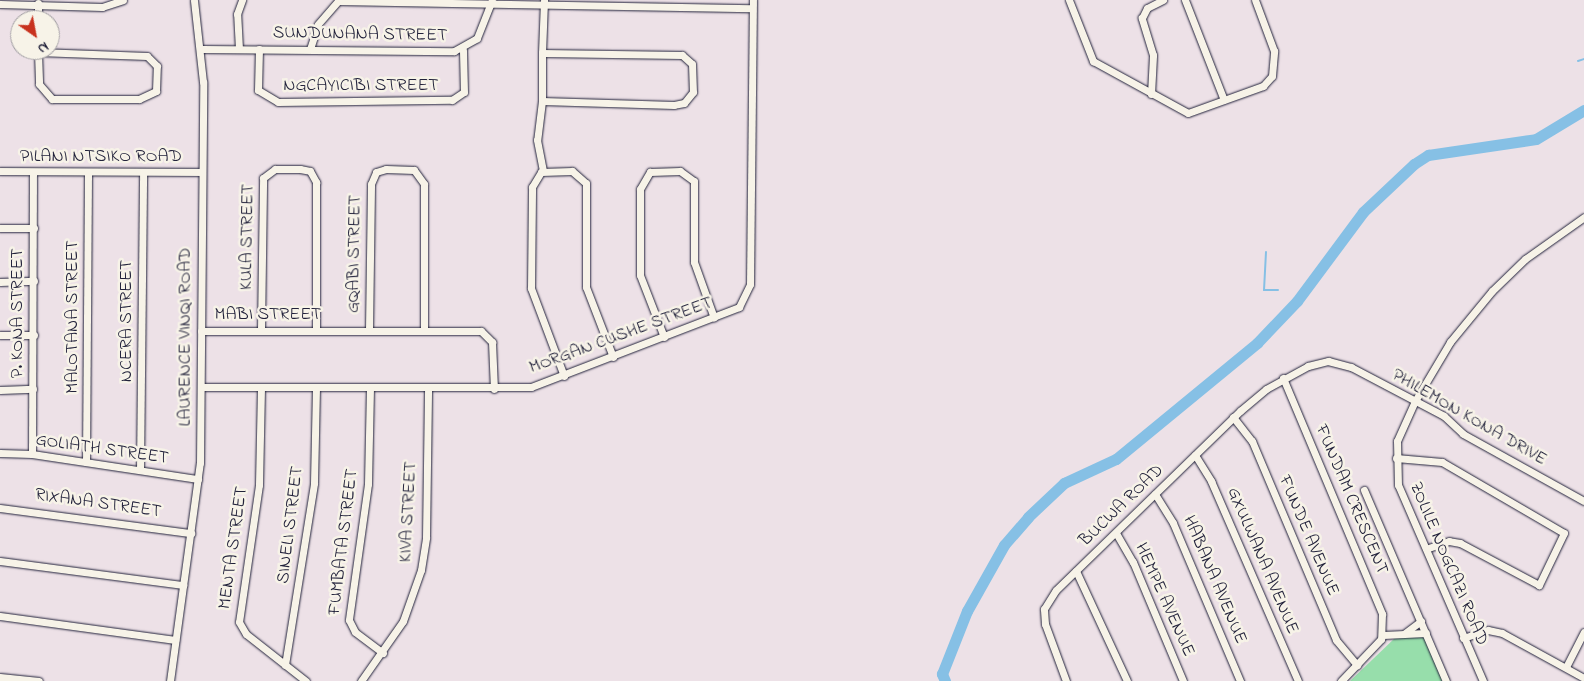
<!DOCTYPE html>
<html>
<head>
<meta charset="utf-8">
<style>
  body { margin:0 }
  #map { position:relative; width:1584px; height:681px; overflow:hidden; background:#ede1e7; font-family:"Indie Flower",sans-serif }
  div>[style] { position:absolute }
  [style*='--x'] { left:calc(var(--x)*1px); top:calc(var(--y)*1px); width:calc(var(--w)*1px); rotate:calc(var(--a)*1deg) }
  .green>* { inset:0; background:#97deab }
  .stream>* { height:2px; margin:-1px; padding:0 1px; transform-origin:1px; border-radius:1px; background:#86c0e5 }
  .river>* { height:11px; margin:-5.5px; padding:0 5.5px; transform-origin:5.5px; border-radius:5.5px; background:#86c0e5 }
  .roads { filter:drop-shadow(0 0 1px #22223b) drop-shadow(0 0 1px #22223b) }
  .minor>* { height:7px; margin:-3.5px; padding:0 3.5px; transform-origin:3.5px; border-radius:3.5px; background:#f7f3e8 }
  span { translate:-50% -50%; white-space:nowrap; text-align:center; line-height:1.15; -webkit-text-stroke:5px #f7f3e8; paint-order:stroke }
  .street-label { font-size:18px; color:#22223b }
  .north { position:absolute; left:10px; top:10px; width:50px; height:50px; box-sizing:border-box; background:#f7f3e8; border:1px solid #a29fa3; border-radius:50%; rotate:147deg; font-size:14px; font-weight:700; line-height:20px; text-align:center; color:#22223b }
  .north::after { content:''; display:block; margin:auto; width:18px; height:22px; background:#c8321e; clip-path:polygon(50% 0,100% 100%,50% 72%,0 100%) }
</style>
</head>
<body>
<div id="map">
  <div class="green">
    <i style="clip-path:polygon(1424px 636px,1443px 681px,1350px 681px,1396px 637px)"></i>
  </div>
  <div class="stream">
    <i style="--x:1578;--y:61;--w:6;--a:-18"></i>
    <i style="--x:1266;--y:252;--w:38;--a:93"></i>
    <i style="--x:1264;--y:290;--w:14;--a:0"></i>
  </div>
  <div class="river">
    <i style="--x:945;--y:681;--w:8;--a:-113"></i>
    <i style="--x:942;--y:674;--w:68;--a:-68.4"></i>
    <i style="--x:967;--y:611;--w:76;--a:-60.7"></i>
    <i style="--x:1004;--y:545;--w:37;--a:-49"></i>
    <i style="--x:1028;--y:517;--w:50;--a:-43.4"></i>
    <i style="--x:1064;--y:483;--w:57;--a:-24.8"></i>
    <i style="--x:1116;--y:459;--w:183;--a:-39.4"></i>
    <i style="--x:1257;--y:343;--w:58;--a:-46.4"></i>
    <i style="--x:1297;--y:301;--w:111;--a:-53.4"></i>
    <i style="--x:1363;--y:212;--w:70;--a:-43.3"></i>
    <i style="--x:1414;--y:164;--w:17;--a:-33"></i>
    <i style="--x:1428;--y:155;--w:109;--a:-8.4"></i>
    <i style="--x:1536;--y:139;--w:56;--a:-31.1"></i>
  </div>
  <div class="roads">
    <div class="minor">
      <i style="--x:1069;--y:0;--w:66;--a:68.5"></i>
      <i style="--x:1093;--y:61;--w:108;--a:28.7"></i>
      <i style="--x:1188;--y:113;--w:80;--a:-19.8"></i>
      <i style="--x:1263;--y:86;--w:13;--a:-48"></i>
      <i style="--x:1272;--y:76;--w:25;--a:-85"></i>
      <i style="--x:1274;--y:51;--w:54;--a:-110.4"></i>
      <i style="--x:1185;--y:0;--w:107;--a:68.7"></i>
      <i style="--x:338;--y:1;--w:414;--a:1"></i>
      <i style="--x:38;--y:3;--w:17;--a:90"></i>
      <i style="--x:0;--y:4;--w:102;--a:1.7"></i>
      <i style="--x:102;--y:7;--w:22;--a:-18"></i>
      <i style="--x:203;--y:49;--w:251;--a:0.5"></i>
      <i style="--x:454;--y:51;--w:26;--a:-29"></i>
      <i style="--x:477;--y:38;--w:41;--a:-68.5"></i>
      <i style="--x:239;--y:49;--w:35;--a:-93"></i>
      <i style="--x:237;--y:14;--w:15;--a:-70"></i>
      <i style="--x:259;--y:49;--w:41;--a:91.4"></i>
      <i style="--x:258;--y:90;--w:23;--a:31"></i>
      <i style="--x:278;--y:102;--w:174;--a:-0.7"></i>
      <i style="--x:452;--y:100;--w:14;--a:-34"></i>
      <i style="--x:464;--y:92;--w:42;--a:-91.4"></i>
      <i style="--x:310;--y:49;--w:26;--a:-72"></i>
      <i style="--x:318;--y:24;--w:32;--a:-49"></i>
      <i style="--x:38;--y:50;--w:2;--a:90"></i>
      <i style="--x:38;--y:52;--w:32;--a:88"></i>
      <i style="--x:39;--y:84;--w:20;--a:49"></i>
      <i style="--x:52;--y:99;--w:87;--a:0"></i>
      <i style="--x:139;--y:99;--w:19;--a:-25"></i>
      <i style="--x:156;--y:91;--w:25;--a:-88"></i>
      <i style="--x:157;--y:66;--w:14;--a:-135"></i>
      <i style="--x:147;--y:56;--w:109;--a:-177.9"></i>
      <i style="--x:542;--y:53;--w:140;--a:0.8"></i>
      <i style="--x:682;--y:55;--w:13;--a:42"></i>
      <i style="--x:692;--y:64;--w:28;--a:88"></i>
      <i style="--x:693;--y:92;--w:14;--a:129"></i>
      <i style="--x:684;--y:103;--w:10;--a:169"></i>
      <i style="--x:674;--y:105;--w:132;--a:-178.3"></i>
      <i style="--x:542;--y:101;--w:48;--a:-90"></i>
      <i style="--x:542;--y:53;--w:53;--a:-87.8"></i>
      <i style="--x:1151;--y:94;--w:39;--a:-87"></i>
      <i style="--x:1153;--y:55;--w:39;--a:-107"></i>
      <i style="--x:1142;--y:18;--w:11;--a:-63"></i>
      <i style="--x:1147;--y:8;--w:18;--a:-27"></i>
      <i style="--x:542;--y:101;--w:39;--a:97"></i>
      <i style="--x:537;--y:140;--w:32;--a:79"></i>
      <i style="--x:0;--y:171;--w:202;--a:0.3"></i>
      <i style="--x:0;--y:228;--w:34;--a:0"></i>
      <i style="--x:0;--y:282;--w:34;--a:-2"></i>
      <i style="--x:261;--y:329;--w:151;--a:-89.2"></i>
      <i style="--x:263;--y:178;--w:15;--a:-37"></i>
      <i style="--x:275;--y:169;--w:25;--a:0"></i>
      <i style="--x:300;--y:169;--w:10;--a:11"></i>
      <i style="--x:310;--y:171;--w:13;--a:61"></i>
      <i style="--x:316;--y:182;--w:148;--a:90"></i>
      <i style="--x:369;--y:330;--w:146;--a:-89.2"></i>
      <i style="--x:371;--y:184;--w:13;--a:-67"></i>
      <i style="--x:376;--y:172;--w:10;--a:-17"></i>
      <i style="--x:386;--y:169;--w:28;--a:2"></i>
      <i style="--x:414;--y:170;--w:17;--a:54"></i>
      <i style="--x:424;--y:184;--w:146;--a:90"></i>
      <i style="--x:201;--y:331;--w:280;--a:0"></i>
      <i style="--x:481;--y:331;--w:16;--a:45"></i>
      <i style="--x:492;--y:342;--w:47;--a:87.6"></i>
      <i style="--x:0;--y:335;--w:34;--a:0"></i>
      <i style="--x:664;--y:337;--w:66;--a:-111.2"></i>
      <i style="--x:640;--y:275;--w:86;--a:-90"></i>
      <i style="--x:640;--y:189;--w:20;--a:-60"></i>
      <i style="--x:650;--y:172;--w:30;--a:-2"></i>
      <i style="--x:680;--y:171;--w:17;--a:36"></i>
      <i style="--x:694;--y:181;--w:81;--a:90"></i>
      <i style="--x:694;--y:262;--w:59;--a:70.3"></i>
      <i style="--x:564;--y:376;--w:94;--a:-110.6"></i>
      <i style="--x:531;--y:288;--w:101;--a:-89.4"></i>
      <i style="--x:532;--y:187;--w:17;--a:-59"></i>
      <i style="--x:541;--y:172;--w:31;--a:-2"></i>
      <i style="--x:572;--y:171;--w:18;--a:41"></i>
      <i style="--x:586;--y:183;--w:104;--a:90"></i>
      <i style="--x:586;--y:287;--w:75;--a:68.9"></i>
      <i style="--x:1283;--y:378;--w:256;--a:67.2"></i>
      <i style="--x:1382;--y:614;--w:25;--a:92"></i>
      <i style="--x:1381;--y:639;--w:58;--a:133.6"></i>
      <i style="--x:201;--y:387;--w:330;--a:0"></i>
      <i style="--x:531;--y:387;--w:223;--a:-21"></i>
      <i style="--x:739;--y:307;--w:25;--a:-64"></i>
      <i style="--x:750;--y:284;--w:284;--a:-89.4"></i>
      <i style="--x:261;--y:388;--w:97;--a:91.2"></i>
      <i style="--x:259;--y:485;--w:138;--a:98.3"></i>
      <i style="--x:239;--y:622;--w:14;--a:60"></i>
      <i style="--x:246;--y:634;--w:76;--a:38.1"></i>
      <i style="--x:370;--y:388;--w:96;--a:91.2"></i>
      <i style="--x:368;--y:484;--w:137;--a:98"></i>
      <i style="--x:349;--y:620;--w:13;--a:63"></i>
      <i style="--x:355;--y:632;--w:35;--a:37"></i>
      <i style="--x:0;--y:390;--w:33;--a:-2"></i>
      <i style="--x:1233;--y:417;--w:31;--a:52"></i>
      <i style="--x:1252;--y:441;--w:216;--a:67.1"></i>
      <i style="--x:1336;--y:640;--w:33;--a:50"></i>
      <i style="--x:0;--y:453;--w:32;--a:2"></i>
      <i style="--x:32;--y:454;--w:168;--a:8.6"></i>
      <i style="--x:32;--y:454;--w:282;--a:-89.8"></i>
      <i style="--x:1195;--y:455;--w:31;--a:58"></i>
      <i style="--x:1211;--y:481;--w:218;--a:66.5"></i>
      <i style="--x:1396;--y:458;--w:46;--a:5"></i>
      <i style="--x:1442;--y:462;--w:141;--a:30.2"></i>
      <i style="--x:1564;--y:533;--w:58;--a:115.7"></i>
      <i style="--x:1539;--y:585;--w:89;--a:-152"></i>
      <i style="--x:1460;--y:543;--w:11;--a:-170"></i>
      <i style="--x:1449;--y:541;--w:24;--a:161"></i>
      <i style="--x:86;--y:462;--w:290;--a:-89.6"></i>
      <i style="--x:140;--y:470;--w:298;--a:-89.4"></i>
      <i style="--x:1364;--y:490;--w:208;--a:66.8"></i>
      <i style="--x:1155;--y:494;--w:34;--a:58"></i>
      <i style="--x:1173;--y:523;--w:172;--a:67"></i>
      <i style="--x:0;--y:508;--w:193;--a:7.5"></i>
      <i style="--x:1116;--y:533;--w:34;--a:60"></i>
      <i style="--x:1133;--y:562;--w:129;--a:67.2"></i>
      <i style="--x:0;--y:561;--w:185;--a:7.5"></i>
      <i style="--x:1076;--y:571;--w:121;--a:65.1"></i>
      <i style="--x:0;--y:616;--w:177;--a:7.8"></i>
      <i style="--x:1405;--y:633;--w:20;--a:-37"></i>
      <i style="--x:1383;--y:635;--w:43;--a:-2.7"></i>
      <i style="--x:1463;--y:638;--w:26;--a:-18"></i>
      <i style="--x:1488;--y:630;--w:14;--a:12"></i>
      <i style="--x:1502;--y:633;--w:94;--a:28.8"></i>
      <i style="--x:285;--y:665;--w:184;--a:-80.9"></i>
      <i style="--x:314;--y:483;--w:95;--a:-88.8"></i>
      <i style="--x:1566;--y:667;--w:39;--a:-63"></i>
      <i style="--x:0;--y:677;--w:39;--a:6"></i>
      <i style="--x:170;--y:681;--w:220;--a:-82.2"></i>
      <i style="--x:200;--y:463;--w:381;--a:-89.5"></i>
      <i style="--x:203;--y:82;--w:82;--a:-96.3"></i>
      <i style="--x:361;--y:681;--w:73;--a:-55"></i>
      <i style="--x:403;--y:621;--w:54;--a:-70.6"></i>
      <i style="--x:421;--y:570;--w:33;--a:-81"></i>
      <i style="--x:426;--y:537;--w:149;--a:-89.2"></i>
      <i style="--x:1066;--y:681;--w:61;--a:-110.2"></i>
      <i style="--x:1045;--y:624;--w:15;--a:-94"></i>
      <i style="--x:1044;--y:609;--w:22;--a:-58"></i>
      <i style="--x:1056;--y:590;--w:257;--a:-44.2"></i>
      <i style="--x:1240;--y:411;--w:34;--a:-40"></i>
      <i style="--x:1266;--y:389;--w:48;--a:-28.7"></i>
      <i style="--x:1308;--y:366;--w:21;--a:-14"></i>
      <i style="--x:1328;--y:361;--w:24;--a:15"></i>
      <i style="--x:1351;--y:367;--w:105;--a:27.8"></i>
      <i style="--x:1444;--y:416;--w:26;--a:43"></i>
      <i style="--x:1463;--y:434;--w:138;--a:29"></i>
      <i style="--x:1483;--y:681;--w:214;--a:-113.4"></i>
      <i style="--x:1398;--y:485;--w:44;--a:-91.3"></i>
      <i style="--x:1397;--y:441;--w:44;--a:-65.8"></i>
      <i style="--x:1415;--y:401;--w:69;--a:-59.3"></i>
      <i style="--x:1450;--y:342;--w:66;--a:-50.5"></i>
      <i style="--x:1492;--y:291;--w:46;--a:-44.1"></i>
      <i style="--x:1525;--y:259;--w:72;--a:-35.4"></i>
    </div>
  </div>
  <div class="street-label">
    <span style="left:360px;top:35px;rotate:1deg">SUNDUNANA STREET</span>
    <span style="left:361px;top:86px">NGCAYICIBI STREET</span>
    <span style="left:101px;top:157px">PILANI NTSIKO ROAD</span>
    <span style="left:248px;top:237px;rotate:-89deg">KULA STREET</span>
    <span style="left:355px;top:254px;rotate:-89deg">GQABI STREET</span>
    <span style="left:18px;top:313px;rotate:-90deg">P. KONA STREET</span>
    <span style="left:268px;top:315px">MABI STREET</span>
    <span style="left:73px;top:317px;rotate:-90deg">MALOTANA STREET</span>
    <span style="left:127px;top:321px;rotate:-90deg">NCERA STREET</span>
    <span style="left:621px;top:336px;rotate:-20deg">MORGAN CUSHE STREET</span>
    <span style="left:186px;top:337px;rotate:-90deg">LAURENCE VINQI ROAD</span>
    <span style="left:1469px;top:418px;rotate:30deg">PHILEMON KONA DRIVE</span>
    <span style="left:102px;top:450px;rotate:8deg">GOLIATH STREET</span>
    <span style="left:1351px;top:500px;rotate:67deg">FUNDAM CRESCENT</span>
    <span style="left:98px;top:504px;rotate:8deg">RIXANA STREET</span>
    <span style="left:1122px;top:506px;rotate:-44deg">BUCWA ROAD</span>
    <span style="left:409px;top:512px;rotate:-87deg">KIVA STREET</span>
    <span style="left:291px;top:525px;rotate:-83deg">SINELI STREET</span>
    <span style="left:1308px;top:536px;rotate:67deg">FUNDE AVENUE</span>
    <span style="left:344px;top:542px;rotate:-83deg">FUMBATA STREET</span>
    <span style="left:234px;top:548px;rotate:-82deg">MENTA STREET</span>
    <span style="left:1262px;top:561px;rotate:67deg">GXULWANA AVENUE</span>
    <span style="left:1448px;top:564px;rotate:67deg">ZOLILE NOGCAZI ROAD</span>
    <span style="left:1214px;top:580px;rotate:67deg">HABANA AVENUE</span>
    <span style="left:1164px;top:600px;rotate:66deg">HEMPE AVENUE</span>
  </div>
  <div class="north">N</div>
</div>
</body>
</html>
